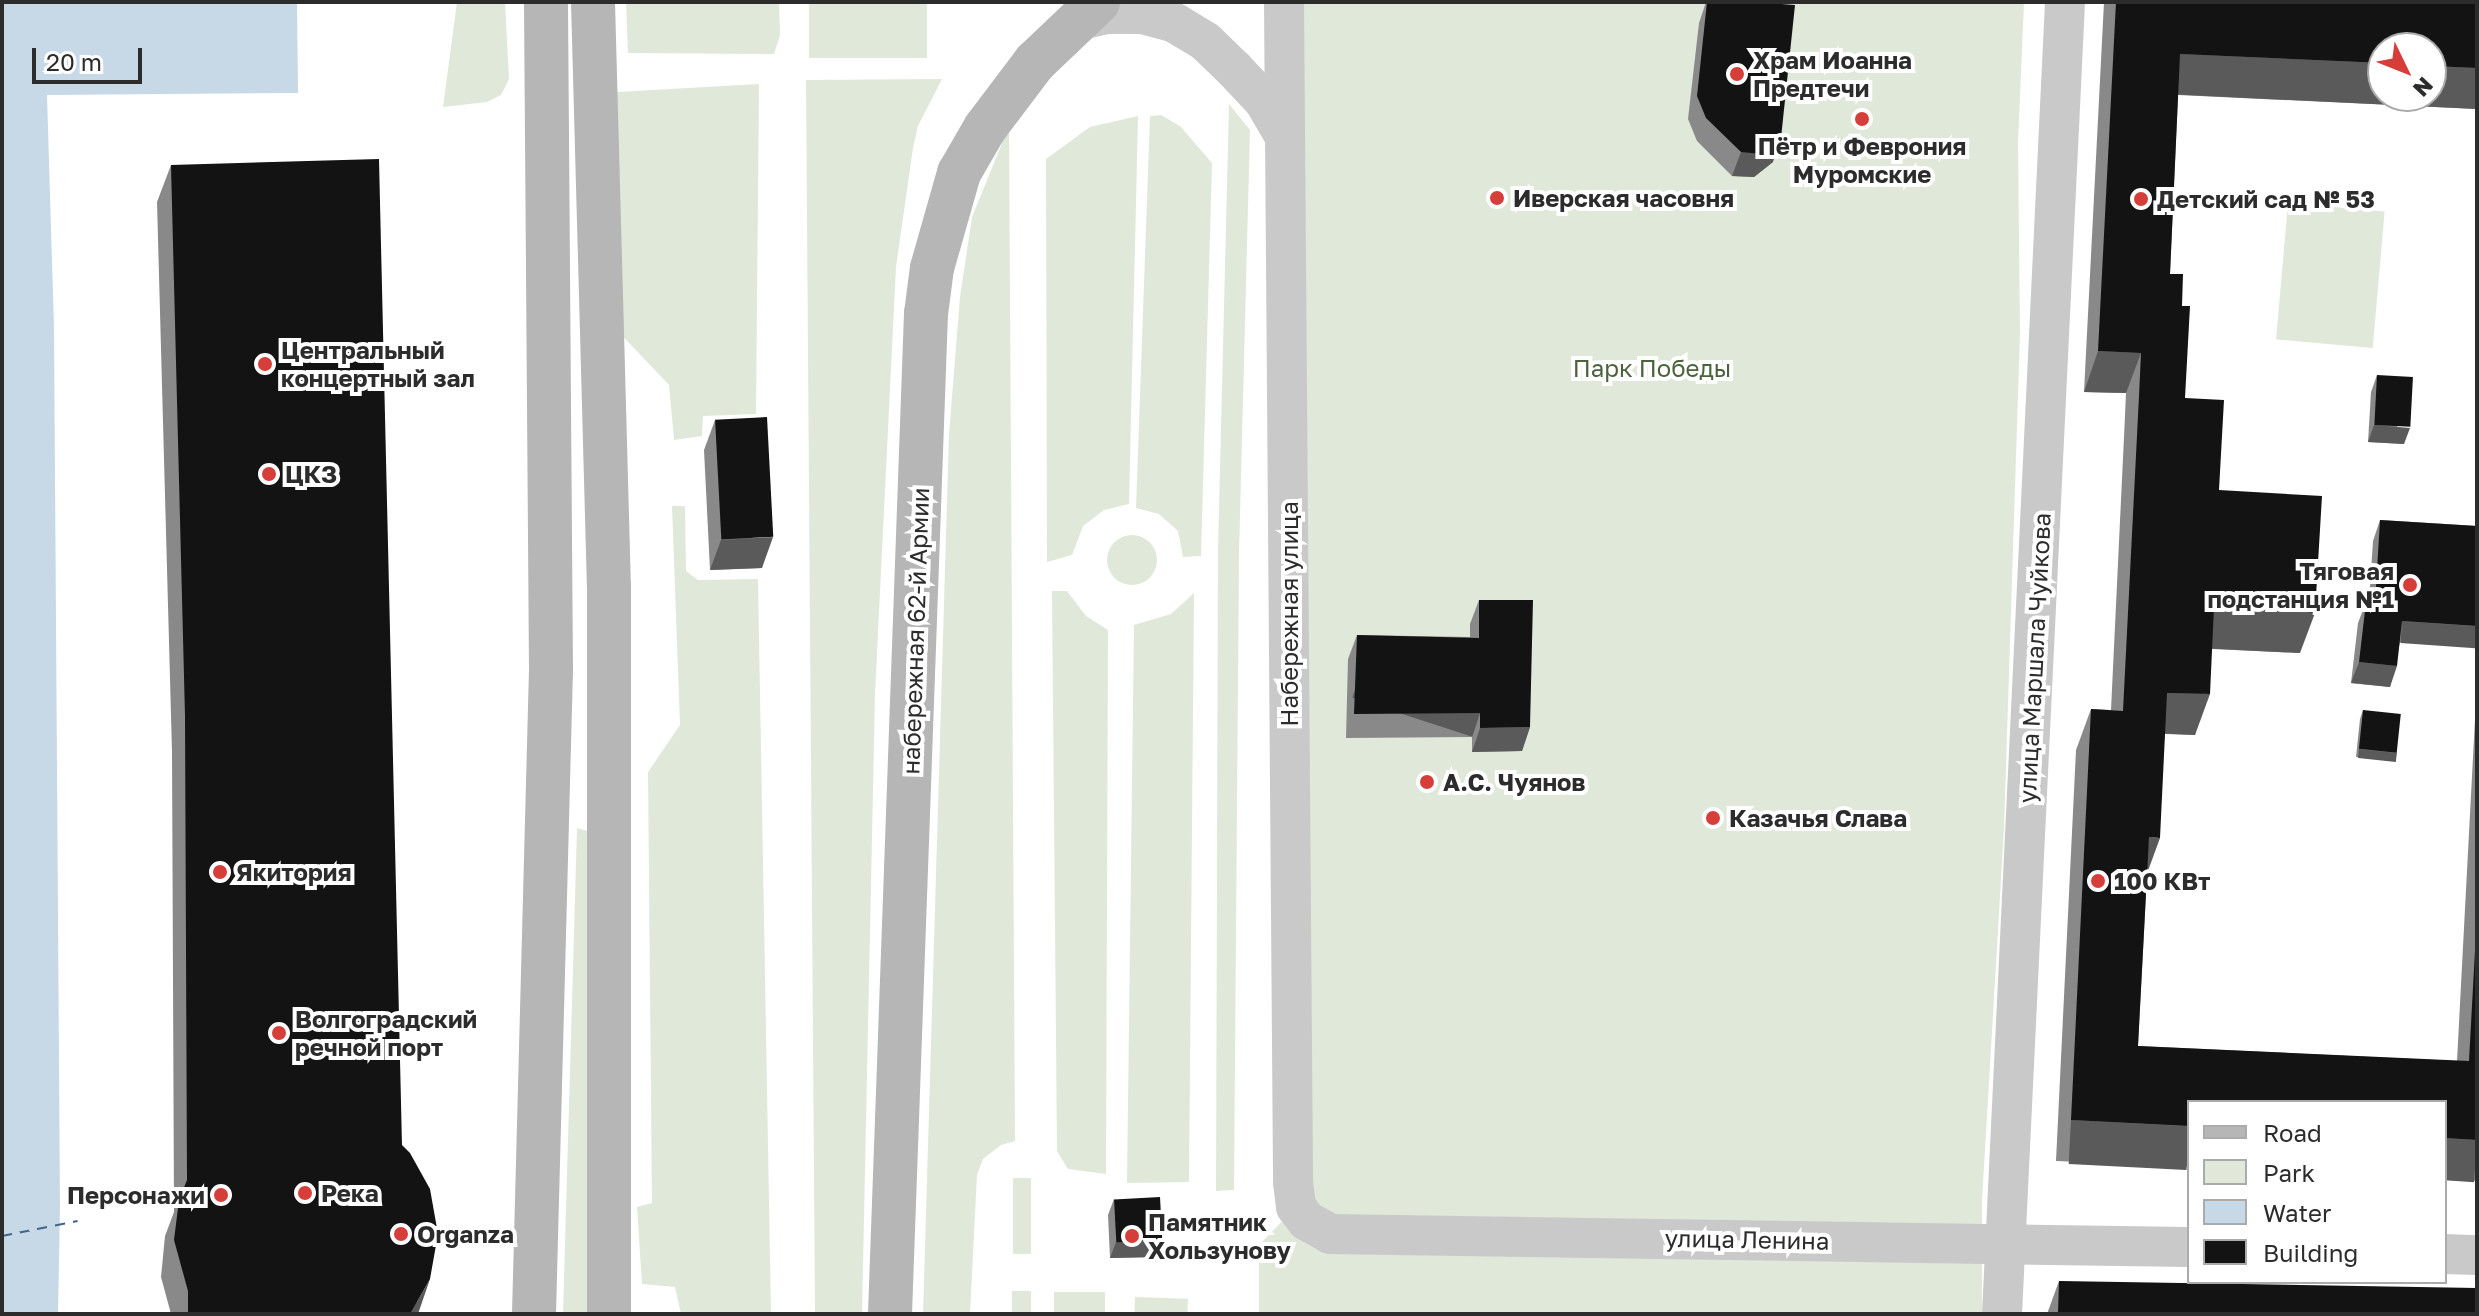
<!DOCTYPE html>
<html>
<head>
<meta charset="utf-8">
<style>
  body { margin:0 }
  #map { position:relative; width:2479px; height:1316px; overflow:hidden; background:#fff; font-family:"Golos Text",sans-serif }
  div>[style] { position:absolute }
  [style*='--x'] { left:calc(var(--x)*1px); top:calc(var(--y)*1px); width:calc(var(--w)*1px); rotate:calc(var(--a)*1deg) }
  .green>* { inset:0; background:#e0e8da; transform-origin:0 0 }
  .round { border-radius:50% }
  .water>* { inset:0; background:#c7d8e7 }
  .ferry>* { height:2px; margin-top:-1px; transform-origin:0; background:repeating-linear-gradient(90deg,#416586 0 10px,transparent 0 18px) }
  .minor>* { height:40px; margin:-20px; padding:0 20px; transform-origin:20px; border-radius:20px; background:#c9c9c9 }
  .secondary>* { height:44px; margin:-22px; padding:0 22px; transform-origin:22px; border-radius:22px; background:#b6b6b6 }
  .wall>* { inset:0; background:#898989 }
  .shaded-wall>* { inset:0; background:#5a5a5a; transform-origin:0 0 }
  .building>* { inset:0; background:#131313; transform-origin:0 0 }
  .dots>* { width:22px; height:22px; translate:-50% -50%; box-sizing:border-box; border:4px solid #fff; border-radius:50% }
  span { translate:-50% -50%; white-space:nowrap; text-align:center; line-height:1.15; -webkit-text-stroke:8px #fff; paint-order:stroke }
  .poi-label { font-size:24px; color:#2c2c2c; font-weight:700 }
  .left { translate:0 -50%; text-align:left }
  .right { translate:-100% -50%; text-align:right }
  .park-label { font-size:24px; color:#4b633d }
  .street-label { font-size:24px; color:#2c2c2c }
  .frame { position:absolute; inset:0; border:4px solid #2c2c2c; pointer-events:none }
  .legend { position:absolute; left:2187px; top:1100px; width:260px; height:184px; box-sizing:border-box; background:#fff; border:2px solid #ababab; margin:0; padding:10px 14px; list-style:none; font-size:24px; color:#2c2c2c }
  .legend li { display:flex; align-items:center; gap:16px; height:40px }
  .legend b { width:40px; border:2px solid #ababab }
  .north { position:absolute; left:2367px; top:32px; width:80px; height:80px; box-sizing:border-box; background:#fff; border:2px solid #ababab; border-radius:50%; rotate:133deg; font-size:22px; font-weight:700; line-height:32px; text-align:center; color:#2c2c2c }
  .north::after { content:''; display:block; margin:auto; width:28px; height:36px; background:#d63e3a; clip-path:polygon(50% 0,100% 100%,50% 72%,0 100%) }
  .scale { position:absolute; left:32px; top:48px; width:110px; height:36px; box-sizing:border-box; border:4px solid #2c2c2c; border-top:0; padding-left:10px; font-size:24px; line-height:28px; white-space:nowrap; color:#2c2c2c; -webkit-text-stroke:6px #fff; paint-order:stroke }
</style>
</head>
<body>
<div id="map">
  <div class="green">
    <i style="clip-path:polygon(457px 2px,505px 2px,509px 79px,501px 95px,487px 102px,443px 107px)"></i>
    <i style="clip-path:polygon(626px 2px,779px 2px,780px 35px,774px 54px,628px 53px)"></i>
    <i style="left:809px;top:2px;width:118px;height:56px"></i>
    <i style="clip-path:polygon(1284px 2px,2024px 2px,2018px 143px,2020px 333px,2004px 829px,1982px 1201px,1982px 1314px,1259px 1314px,1259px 1245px,1296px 1207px)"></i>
    <i style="clip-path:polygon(942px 79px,918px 126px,913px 148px,896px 267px,875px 694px,862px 1314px,815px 1314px,806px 80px)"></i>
    <i style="clip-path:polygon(759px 84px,756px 414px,703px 416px,702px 436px,674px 440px,669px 385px,615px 328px,617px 92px)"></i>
    <i style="clip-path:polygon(1229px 104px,1250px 130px,1239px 554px,1234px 1190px,1216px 1191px,1218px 550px)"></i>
    <i style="clip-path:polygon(1161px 115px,1180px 126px,1212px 163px,1201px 556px,1183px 557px,1178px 531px,1159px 514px,1136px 508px,1150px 116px)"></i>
    <i style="clip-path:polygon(1138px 116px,1129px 504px,1104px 510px,1083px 526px,1072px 555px,1047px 562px,1046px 159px,1090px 127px)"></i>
    <i style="clip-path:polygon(1009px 126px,1015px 1141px,1001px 1145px,983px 1159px,977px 1175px,970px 1314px,923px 1314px,949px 434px,960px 297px,972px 217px)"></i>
    <i style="left:2288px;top:203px;width:97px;height:137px;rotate:5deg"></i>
    <i style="clip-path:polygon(672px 506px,685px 506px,686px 571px,698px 580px,758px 579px,771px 1314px,681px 1314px,675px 1287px,642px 1284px,637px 1207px,652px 1203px,648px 772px,680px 725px)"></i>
    <i class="round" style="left:1107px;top:535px;width:50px;height:50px"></i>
    <i style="clip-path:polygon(1052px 591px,1067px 591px,1086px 616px,1108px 630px,1106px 1174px,1068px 1169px,1057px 1151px)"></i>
    <i style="clip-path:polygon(1194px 593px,1189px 1182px,1127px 1183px,1134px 625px,1171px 614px)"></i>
    <i style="clip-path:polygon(577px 828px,588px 831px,589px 1314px,563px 1314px)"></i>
    <i style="left:1013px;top:1178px;width:18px;height:76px"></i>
    <i style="left:1012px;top:1291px;width:19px;height:23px"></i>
    <i style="left:1105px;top:1292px;width:22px;height:51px;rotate:90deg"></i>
    <i style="left:1135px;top:1297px;width:53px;height:17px;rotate:2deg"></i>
  </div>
  <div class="water">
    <i style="clip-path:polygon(2px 2px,297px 2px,298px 93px,47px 95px,54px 327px,60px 1208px,58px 1314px,2px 1314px)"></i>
  </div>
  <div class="ferry">
    <i style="--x:2;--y:1236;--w:77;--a:-11.2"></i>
  </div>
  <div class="minor">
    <i style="--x:1284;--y:2;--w:1180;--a:89.56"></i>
    <i style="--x:1293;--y:1182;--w:25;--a:83"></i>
    <i style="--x:1296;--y:1207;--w:18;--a:52"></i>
    <i style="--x:1307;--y:1221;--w:26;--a:29"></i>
    <i style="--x:1330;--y:1234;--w:859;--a:0.87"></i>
    <i style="--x:1076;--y:21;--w:32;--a:-13"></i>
    <i style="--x:1107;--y:14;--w:35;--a:0"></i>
    <i style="--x:1142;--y:14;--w:34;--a:15"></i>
    <i style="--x:1175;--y:23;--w:35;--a:31"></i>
    <i style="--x:1205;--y:41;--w:40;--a:44"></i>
    <i style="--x:1234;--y:69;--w:44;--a:46.8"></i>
    <i style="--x:1264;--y:101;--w:42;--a:59.7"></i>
    <i style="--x:2445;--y:1254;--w:32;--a:2"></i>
    <i style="--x:2002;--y:1314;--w:1314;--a:-87.25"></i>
  </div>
  <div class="secondary">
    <i style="--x:593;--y:2;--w:586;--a:88.44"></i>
    <i style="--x:609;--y:588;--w:726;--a:90"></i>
    <i style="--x:534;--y:1314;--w:643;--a:-88.49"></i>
    <i style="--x:551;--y:671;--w:669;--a:-90.43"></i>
    <i style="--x:890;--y:1314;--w:1001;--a:-87.94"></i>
    <i style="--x:926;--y:314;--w:46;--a:-82.6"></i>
    <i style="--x:932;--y:268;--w:99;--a:-74.1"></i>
    <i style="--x:959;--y:173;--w:52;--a:-60"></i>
    <i style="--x:985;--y:128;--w:83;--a:-52.9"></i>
    <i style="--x:1035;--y:62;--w:87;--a:-43.6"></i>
  </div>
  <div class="wall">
    <i style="clip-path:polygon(1706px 2px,1752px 2px,1773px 162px,1754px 177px,1732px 176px,1697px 141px,1688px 119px,1699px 23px)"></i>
    <i style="clip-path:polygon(2104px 2px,2477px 2px,2477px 109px,2178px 95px,2170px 274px,2182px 306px,2185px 398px,2219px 490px,2300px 653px,2212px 649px,2195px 735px,2165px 734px,2147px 874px,2138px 1046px,2457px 1061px,2477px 681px,2477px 1181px,2445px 1180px,2189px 1102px,2189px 1167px,2056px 1161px,2076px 750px,2091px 709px,2111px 710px,2124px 437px,2126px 393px,2084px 392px)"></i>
    <i style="clip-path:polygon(171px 165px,402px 1145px,418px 1314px,171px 1314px,161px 1277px,165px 1236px,174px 1212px,172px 752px,157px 202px)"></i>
    <i style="clip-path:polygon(2377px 375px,2404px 444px,2368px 442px,2371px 392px)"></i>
    <i style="clip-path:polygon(715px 420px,762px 568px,710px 570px,704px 450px)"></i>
    <i style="clip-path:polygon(2380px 520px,2477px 526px,2477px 647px,2400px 642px,2390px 687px,2351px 683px,2358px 623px,2366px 602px,2369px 602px,2373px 541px)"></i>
    <i style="clip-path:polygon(1479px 600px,1530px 727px,1522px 751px,1472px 752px,1472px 737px,1346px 738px,1348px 659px,1357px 635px,1470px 637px,1470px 624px)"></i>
    <i style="clip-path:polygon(2363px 710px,2397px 753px,2394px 761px,2356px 757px,2360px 719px)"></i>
    <i style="clip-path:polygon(1114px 1199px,1156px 1257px,1110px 1258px,1108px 1215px)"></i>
    <i style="clip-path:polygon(2059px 1281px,2477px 1314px,2047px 1314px)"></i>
  </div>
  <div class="shaded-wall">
    <i style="clip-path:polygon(2180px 54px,2383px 63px,2383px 96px,2431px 96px,2431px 66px,2477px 68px,2477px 109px,2166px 94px)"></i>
    <i style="clip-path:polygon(1781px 138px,1773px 162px,1754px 177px,1732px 176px,1741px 152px)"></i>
    <i style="clip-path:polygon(2098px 351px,2141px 353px,2126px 393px,2084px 392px)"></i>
    <i style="clip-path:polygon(2374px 425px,2410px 428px,2404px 444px,2368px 442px)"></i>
    <i style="clip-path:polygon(773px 537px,762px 568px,710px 570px,721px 540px)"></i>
    <i style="clip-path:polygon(2214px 607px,2315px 613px,2300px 653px,2199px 648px)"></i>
    <i style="left:2402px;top:621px;width:75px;height:22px;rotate:4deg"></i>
    <i style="clip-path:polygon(2359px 662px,2397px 666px,2390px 687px,2351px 683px)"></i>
    <i style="clip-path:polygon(2167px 693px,2210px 694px,2195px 735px,2152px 733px)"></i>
    <i style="left:1480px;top:713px;width:25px;height:126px;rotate:108deg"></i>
    <i style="clip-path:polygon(1530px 727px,1522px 751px,1472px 752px,1480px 728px)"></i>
    <i style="left:2359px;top:749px;width:38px;height:9px;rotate:6deg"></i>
    <i style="clip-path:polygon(2149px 837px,2160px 838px,2145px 879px)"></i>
    <i style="left:2071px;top:1120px;width:118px;height:44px;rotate:3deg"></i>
    <i style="left:2445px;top:1138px;width:32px;height:42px;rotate:4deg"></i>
    <i style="clip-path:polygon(1162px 1240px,1156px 1257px,1110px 1258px,1116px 1242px)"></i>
    <i style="clip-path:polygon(430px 1279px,418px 1314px,410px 1314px)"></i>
  </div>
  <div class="building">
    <i style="clip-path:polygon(1707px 2px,1752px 2px,1795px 5px,1781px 138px,1762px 154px,1741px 152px,1706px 118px,1697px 96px)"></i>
    <i style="clip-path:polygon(2116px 2px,2477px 2px,2477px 68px,2431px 66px,2431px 48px,2383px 48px,2383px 63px,2180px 54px,2170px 274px,2183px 274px,2182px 306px,2190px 306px,2185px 398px,2224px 400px,2219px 490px,2322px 496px,2315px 613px,2214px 607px,2210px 694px,2167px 693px,2160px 838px,2149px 837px,2138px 1046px,2469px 1061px,2477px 914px,2477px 1140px,2445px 1138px,2445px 1102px,2189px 1102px,2189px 1126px,2071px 1120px,2091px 709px,2123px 711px,2139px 396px,2141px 353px,2098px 351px)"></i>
    <i style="clip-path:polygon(379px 159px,402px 1145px,410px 1153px,430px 1189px,438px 1234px,430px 1279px,410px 1314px,188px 1314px,188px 1291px,174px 1240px,179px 1200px,187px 1180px,185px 716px,171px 165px)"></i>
    <i style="left:2377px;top:375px;width:36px;height:50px;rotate:3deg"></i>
    <i style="left:767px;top:417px;width:120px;height:52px;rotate:87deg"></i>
    <i style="clip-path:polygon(2380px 520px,2477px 526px,2477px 626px,2402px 621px,2397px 666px,2359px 662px,2366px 602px,2375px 603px)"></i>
    <i style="clip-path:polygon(1479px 600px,1533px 600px,1530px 727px,1480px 728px,1480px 713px,1354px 714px,1357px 635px,1479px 638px)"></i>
    <i style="left:2363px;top:710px;width:38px;height:39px;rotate:6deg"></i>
    <i style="left:1160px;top:1197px;width:43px;height:46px;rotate:87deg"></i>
    <i style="clip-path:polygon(2059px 1281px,2477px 1288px,2477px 1314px,2058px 1314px)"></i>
  </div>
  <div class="dots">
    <i style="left:1737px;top:74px;background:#d63e3a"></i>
    <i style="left:1862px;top:119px;background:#d63e3a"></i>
    <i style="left:1497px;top:198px;background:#d63e3a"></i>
    <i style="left:2141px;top:199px;background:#d63e3a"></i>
    <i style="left:265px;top:364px;background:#d63e3a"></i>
    <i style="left:269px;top:474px;background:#d63e3a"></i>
    <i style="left:2410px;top:585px;background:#d63e3a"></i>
    <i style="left:1427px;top:782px;background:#d63e3a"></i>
    <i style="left:1713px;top:818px;background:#d63e3a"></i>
    <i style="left:220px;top:872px;background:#d63e3a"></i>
    <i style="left:2098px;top:881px;background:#d63e3a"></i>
    <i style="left:279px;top:1033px;background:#d63e3a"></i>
    <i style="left:305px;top:1193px;background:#d63e3a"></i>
    <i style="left:221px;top:1195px;background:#d63e3a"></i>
    <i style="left:401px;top:1234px;background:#d63e3a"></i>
    <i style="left:1132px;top:1236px;background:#d63e3a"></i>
  </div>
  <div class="poi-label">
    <span class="left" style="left:1753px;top:74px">Храм Иоанна<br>Предтечи</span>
    <span style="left:1862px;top:160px">Пётр и Феврония<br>Муромские</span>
    <span class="left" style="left:1513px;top:198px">Иверская часовня</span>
    <span class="left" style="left:2157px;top:199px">Детский сад № 53</span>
    <span class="left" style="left:281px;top:364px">Центральный<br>концертный зал</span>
    <span class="left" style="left:285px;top:474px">ЦКЗ</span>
    <span class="right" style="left:2394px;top:585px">Тяговая<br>подстанция №1</span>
    <span class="left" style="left:1443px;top:782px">А.С. Чуянов</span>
    <span class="left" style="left:1729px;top:818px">Казачья Слава</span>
    <span class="left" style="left:236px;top:872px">Якитория</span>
    <span class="left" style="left:2114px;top:881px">100 КВт</span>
    <span class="left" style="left:295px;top:1033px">Волгоградский<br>речной порт</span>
    <span class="left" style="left:321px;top:1193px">Река</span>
    <span class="right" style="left:205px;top:1195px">Персонажи</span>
    <span class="left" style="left:1148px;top:1236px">Памятник<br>Хользунову</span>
    <span class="left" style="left:417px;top:1234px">Organza</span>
  </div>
  <div class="park-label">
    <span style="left:1652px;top:368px">Парк Победы</span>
  </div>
  <div class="street-label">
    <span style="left:1289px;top:614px;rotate:-90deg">Набережная улица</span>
    <span style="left:915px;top:631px;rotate:-88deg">набережная 62-й Армии</span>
    <span style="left:2034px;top:658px;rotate:-87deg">улица Маршала Чуйкова</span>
    <span style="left:1747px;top:1239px;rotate:1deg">улица Ленина</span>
  </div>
  <div class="frame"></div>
  <ul class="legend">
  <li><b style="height:10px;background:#b6b6b6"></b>Road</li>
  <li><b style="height:22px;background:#e0e8da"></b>Park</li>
  <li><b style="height:22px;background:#c7d8e7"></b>Water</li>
  <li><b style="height:22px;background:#131313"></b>Building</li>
  </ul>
  <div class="north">N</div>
  <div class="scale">20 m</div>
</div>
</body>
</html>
